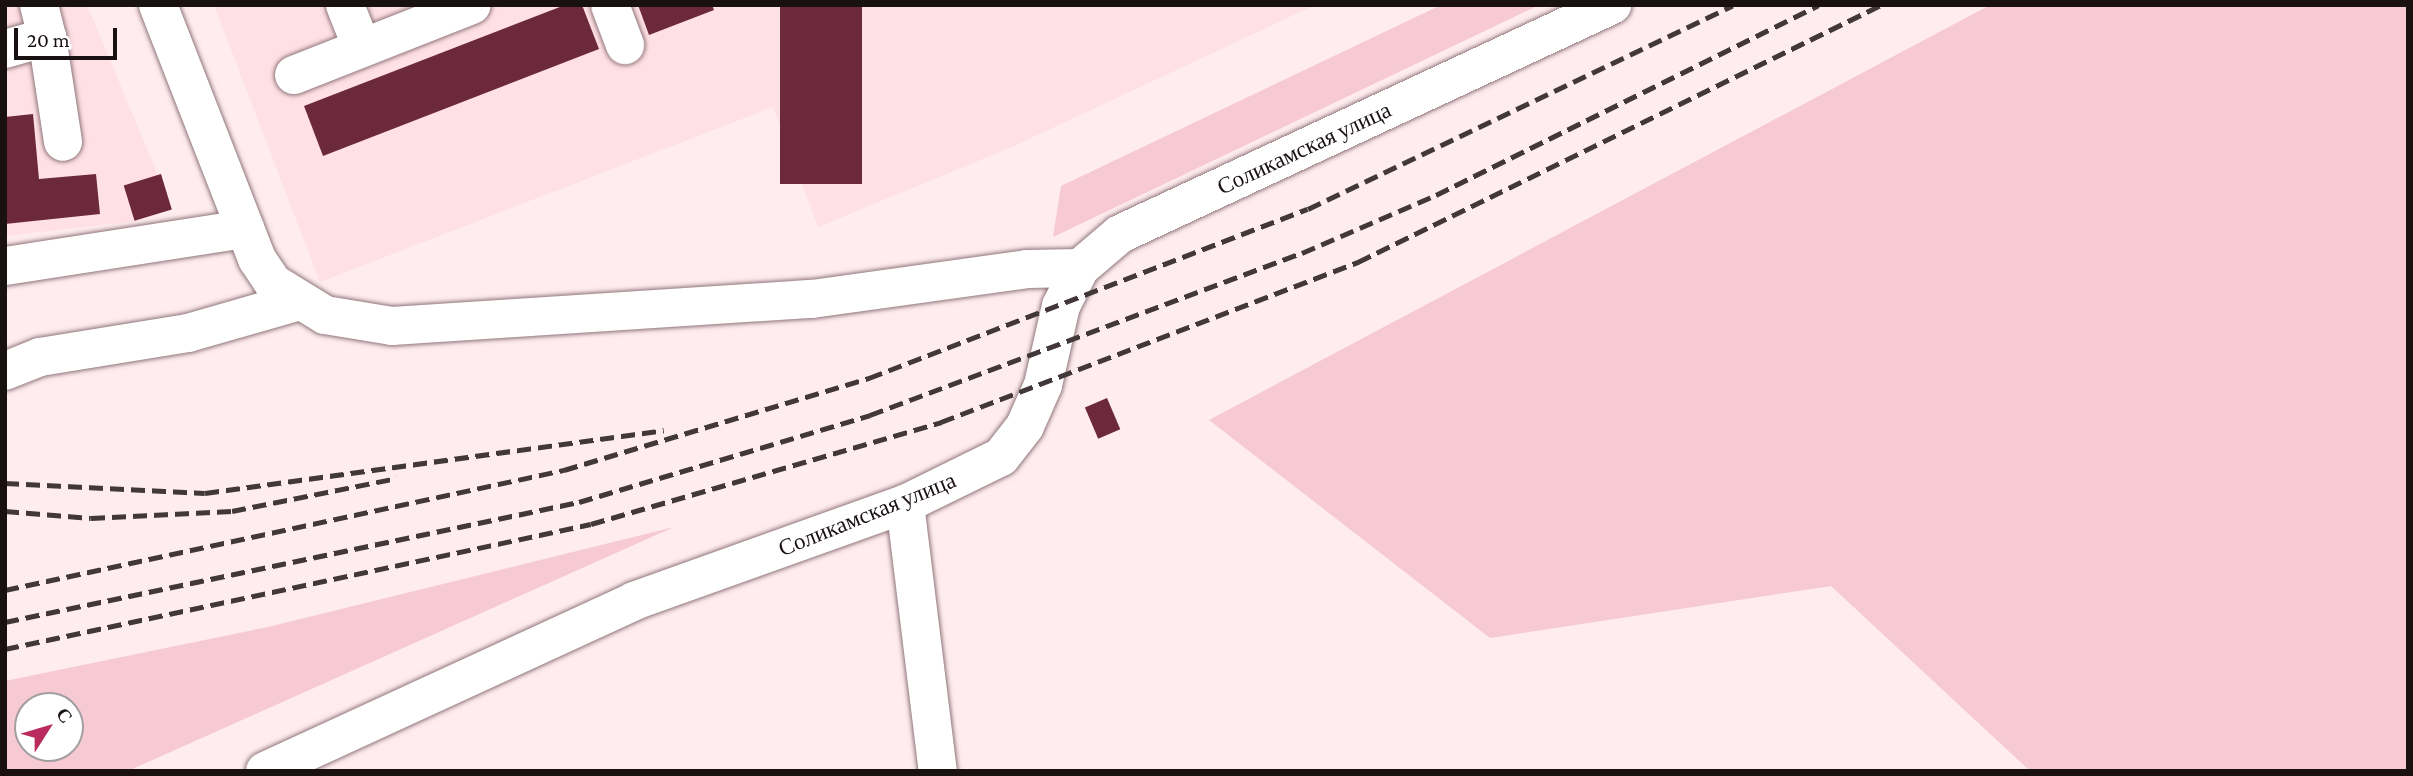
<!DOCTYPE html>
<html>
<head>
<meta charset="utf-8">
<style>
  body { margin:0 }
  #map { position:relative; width:2413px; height:776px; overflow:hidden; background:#feecef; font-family:"Crimson Pro",serif }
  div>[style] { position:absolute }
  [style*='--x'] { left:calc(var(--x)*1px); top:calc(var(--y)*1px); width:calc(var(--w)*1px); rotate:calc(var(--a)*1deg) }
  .built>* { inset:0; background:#fee0e5 }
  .green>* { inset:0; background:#f7c9d2 }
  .building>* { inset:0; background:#6c293c; transform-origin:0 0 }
  .roads { filter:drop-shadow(0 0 2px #90767b) drop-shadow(0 0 2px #90767b) }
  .minor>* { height:38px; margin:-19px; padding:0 19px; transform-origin:19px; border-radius:19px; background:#fff }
  .major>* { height:38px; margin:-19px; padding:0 19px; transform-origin:19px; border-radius:19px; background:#fff }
  .rail>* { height:5px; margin-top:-2.5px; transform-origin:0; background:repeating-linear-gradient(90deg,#423739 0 14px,transparent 0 21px) }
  span { translate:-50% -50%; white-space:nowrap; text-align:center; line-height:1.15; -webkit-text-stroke:7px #fff; paint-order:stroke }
  .street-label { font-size:23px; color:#191012 }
  .frame { position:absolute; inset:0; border:7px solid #191012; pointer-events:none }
  .north { position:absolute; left:14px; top:692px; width:70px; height:70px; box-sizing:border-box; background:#fff; border:2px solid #a39fa0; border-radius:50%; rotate:53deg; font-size:19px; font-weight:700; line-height:28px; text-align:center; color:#191012 }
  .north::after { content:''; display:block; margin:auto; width:24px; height:32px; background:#b92b5d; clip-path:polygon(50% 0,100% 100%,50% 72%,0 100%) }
  .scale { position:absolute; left:14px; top:28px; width:103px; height:32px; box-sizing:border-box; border:4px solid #191012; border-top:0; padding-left:9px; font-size:21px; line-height:24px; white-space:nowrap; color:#191012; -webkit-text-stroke:5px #fff; paint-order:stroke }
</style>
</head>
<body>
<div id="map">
  <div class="built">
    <i style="clip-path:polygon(5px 5px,87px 5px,172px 209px,136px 221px,5px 236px)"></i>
    <i style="clip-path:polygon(214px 5px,1315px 5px,1014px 146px,818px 227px,773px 107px,320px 282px)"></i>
  </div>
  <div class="green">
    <i style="clip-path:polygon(1441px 5px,1539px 5px,1053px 237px,1061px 186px)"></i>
    <i style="clip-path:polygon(1990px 5px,2408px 5px,2408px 771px,2030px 771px,1831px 586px,1490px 638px,1209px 420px)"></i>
    <i style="clip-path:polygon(evenodd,674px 527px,128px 771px,5px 771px,5px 681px,268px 627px,674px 527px,28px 706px,70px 706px,70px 748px,28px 748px,28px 706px)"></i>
  </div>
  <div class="building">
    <i style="clip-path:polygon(565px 5px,582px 5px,599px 49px,323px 156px,304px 106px)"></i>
    <i style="clip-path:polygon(638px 5px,712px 5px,714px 10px,649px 35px)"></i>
    <i style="left:780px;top:5px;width:82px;height:179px"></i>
    <i style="clip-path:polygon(33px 114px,39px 179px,96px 174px,100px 214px,5px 224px,5px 117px)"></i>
    <i style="left:161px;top:174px;width:37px;height:39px;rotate:73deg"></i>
    <i style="left:1107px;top:398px;width:34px;height:24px;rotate:67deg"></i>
  </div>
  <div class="roads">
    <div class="minor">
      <i style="--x:158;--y:5;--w:273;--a:68.7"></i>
      <i style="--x:257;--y:259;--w:29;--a:56"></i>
      <i style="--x:273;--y:283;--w:61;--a:31.6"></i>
      <i style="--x:325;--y:315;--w:68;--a:9.3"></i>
      <i style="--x:392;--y:326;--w:421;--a:-3.7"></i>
      <i style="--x:812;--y:299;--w:217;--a:-7.9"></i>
      <i style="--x:1027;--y:269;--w:53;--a:-1.1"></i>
      <i style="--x:345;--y:5;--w:46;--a:68.4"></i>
      <i style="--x:610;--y:5;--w:43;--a:69.4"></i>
      <i style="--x:47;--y:37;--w:106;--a:81.3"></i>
      <i style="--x:5;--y:49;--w:44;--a:-15.9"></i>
      <i style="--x:47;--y:37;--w:33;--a:-104"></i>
      <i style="--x:294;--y:75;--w:191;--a:-21.5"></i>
      <i style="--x:5;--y:266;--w:243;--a:-8.8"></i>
      <i style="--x:5;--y:371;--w:38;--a:-22"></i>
      <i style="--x:40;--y:357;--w:150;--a:-9.2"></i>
      <i style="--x:188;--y:333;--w:112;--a:-16"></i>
      <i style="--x:905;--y:504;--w:269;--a:83"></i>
    </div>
    <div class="major">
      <i style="--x:265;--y:771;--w:406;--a:-24.7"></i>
      <i style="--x:634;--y:601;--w:288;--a:-19.7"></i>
      <i style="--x:905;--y:504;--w:107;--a:-26.1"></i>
      <i style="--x:1001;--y:457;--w:39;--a:-52"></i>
      <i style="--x:1025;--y:426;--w:45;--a:-66.3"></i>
      <i style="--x:1043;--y:385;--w:81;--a:-77.2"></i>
      <i style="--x:1061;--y:306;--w:42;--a:-63.4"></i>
      <i style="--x:1080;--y:268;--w:52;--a:-40.4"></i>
      <i style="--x:1120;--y:234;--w:543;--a:-24.96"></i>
    </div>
  </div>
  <div class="rail">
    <i style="--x:5;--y:483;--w:200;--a:2.9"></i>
    <i style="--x:205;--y:493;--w:463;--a:-7.8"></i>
    <i style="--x:5;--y:511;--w:86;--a:4.7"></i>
    <i style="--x:91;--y:518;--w:141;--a:-2.8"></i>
    <i style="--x:232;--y:511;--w:168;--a:-11.3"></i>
    <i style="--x:5;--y:590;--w:572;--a:-12.12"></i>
    <i style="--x:564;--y:470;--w:319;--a:-16.8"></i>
    <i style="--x:869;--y:378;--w:470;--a:-21.1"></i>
    <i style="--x:1308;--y:209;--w:471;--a:-25.6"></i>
    <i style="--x:5;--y:622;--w:586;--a:-11.81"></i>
    <i style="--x:579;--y:502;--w:304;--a:-16.6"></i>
    <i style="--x:870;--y:415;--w:461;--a:-20.6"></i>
    <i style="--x:1302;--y:253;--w:146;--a:-23.4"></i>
    <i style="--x:1436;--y:195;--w:427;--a:-26.4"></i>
    <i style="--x:5;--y:649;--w:599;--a:-12.04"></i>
    <i style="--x:591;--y:524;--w:365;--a:-16.2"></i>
    <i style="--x:941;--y:422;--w:447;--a:-21"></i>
    <i style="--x:1358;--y:262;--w:583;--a:-26.17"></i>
  </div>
  <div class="street-label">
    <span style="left:1304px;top:148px;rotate:-25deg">Соликамская улица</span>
    <span style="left:867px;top:514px;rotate:-22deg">Соликамская улица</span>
  </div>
  <div class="frame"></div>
  <div class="north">С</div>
  <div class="scale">20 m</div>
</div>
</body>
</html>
